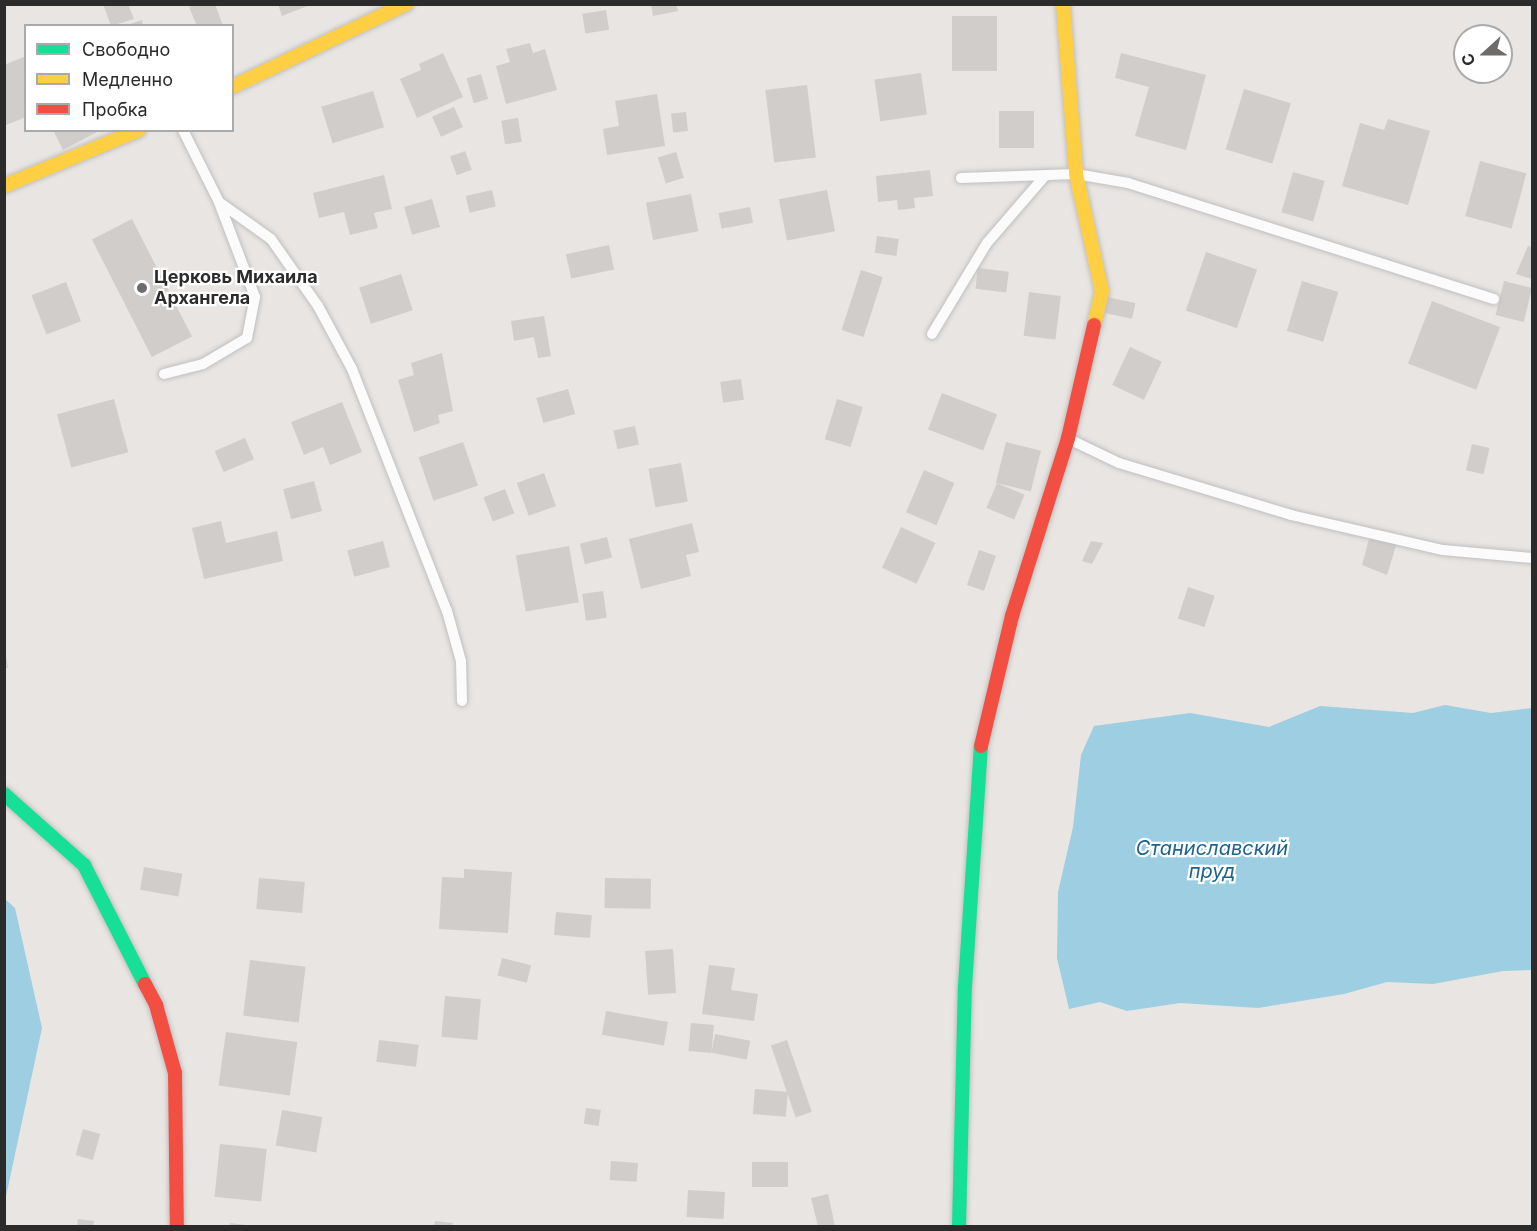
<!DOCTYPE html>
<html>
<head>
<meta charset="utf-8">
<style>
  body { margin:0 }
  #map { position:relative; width:1537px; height:1231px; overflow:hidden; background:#e8e5e2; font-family:Inter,sans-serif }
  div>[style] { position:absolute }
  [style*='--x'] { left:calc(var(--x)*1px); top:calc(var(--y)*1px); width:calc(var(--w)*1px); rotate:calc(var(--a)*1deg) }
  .water>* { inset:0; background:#9ecee1 }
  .building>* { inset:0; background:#d0cdcb; transform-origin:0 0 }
  .roads { filter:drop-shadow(0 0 2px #c1c0c0) drop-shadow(0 0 2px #c1c0c0) }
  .lane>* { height:10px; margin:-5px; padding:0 5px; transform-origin:5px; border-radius:5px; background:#fcfbfb }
  .fast>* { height:14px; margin:-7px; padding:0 7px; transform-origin:7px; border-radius:7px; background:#16e098 }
  .slow>* { height:14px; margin:-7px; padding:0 7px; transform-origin:7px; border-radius:7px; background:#ffcf43 }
  .jam>* { height:14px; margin:-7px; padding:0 7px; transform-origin:7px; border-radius:7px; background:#f24e42 }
  .dots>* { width:16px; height:16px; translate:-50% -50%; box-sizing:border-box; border:3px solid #fff; border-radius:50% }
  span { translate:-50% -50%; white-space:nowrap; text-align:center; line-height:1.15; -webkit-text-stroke:4.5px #fff; paint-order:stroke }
  .poi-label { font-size:18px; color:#2b2b2b; font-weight:700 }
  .left { translate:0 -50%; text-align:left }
  .water-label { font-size:20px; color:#1d638d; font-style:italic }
  .frame { position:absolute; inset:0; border:6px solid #2b2b2b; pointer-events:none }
  .legend { position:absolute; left:24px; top:24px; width:210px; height:108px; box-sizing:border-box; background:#fff; border:2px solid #aaa; margin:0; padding:8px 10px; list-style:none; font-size:18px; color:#2b2b2b }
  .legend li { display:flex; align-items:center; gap:12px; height:30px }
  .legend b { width:30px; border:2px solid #aaa }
  .north { position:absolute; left:1453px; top:24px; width:60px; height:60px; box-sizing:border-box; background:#fff; border:2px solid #aaa; border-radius:50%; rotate:249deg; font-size:16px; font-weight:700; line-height:24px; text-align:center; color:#2b2b2b }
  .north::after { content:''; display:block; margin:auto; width:21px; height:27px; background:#6d6c6b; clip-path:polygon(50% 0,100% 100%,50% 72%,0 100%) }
</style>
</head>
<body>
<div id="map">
  <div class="water">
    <i style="clip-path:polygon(1445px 705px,1491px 713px,1532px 708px,1532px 970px,1503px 971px,1433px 984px,1387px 982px,1344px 994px,1258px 1008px,1180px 1003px,1127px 1011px,1100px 1002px,1069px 1009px,1057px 958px,1058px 892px,1073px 827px,1081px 755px,1094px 726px,1190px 713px,1269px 727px,1320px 706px,1413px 713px)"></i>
    <i style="clip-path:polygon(5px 899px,15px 908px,42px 1028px,5px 1201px)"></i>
  </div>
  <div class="building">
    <i style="clip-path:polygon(103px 4px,128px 4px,134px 19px,111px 26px)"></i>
    <i style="clip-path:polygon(195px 4px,215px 4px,223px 26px,197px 26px,189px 7px)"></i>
    <i style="clip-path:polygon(278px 4px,310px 4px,310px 5px,282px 16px)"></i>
    <i style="clip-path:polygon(651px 4px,676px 4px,678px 11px,653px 16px)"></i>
    <i style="left:606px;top:10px;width:20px;height:24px;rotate:81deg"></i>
    <i style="left:952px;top:16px;width:45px;height:55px"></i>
    <i style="clip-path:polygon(142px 20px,143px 26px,127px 26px,127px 25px)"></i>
    <i style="clip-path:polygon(530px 43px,533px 53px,545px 49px,557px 90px,506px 104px,496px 66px,510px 62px,506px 49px)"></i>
    <i style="clip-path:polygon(443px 53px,463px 97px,417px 118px,400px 79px,421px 70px,419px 64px)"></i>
    <i style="clip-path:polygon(1121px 53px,1206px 75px,1186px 150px,1135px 136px,1149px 87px,1115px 78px)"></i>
    <i style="clip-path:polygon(26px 56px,26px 117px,6px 125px,4px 65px)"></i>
    <i style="left:921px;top:73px;width:42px;height:47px;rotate:82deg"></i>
    <i style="left:481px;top:74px;width:26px;height:15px;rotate:74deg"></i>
    <i style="left:807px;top:85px;width:73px;height:42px;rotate:83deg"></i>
    <i style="left:1244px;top:89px;width:49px;height:63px;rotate:17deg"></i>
    <i style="left:373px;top:91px;width:38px;height:54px;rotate:73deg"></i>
    <i style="clip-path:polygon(657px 94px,665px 146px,607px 155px,603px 129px,619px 126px,615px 101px)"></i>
    <i style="left:454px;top:107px;width:22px;height:24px;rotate:66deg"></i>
    <i style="left:999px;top:111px;width:35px;height:37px"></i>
    <i style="left:686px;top:112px;width:19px;height:15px;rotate:84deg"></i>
    <i style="left:518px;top:118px;width:24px;height:17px;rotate:81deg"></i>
    <i style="clip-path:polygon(1388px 119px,1430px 131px,1408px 205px,1342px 186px,1360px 123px,1384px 130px)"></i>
    <i style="clip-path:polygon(53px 130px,96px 130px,97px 132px,63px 150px)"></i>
    <i style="left:465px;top:151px;width:20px;height:16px;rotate:70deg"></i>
    <i style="left:676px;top:152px;width:27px;height:19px;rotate:73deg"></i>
    <i style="left:1480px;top:161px;width:48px;height:57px;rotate:15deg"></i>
    <i style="clip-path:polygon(930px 170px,933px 196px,914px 198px,915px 208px,898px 210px,897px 200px,878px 202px,876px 176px)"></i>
    <i style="left:1293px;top:172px;width:33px;height:42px;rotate:16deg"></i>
    <i style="clip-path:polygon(384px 175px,392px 209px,374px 213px,378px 228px,350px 235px,344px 212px,319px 218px,313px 193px)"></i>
    <i style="left:492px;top:190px;width:17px;height:27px;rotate:77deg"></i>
    <i style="left:827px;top:190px;width:42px;height:49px;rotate:79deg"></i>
    <i style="left:691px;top:194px;width:38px;height:46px;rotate:79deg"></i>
    <i style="left:432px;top:199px;width:29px;height:29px;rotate:74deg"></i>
    <i style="left:750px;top:207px;width:16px;height:32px;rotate:79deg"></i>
    <i style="left:132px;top:219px;width:132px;height:45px;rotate:63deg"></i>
    <i style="left:877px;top:236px;width:22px;height:17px;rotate:8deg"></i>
    <i style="left:609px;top:245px;width:25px;height:44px;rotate:78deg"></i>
    <i style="clip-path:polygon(1528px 246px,1532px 247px,1532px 279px,1516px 274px)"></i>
    <i style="left:1206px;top:252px;width:54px;height:62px;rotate:19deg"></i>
    <i style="left:978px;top:268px;width:31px;height:21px;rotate:7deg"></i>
    <i style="left:861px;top:270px;width:23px;height:63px;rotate:18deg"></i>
    <i style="left:401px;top:274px;width:38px;height:44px;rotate:72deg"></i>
    <i style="left:1302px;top:281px;width:38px;height:52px;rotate:17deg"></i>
    <i style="left:1504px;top:281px;width:29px;height:35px;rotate:14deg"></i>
    <i style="left:66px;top:282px;width:42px;height:37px;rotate:69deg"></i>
    <i style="left:1029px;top:292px;width:32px;height:44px;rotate:7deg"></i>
    <i style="left:1107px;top:297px;width:29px;height:16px;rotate:12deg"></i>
    <i style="left:1432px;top:301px;width:73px;height:67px;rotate:21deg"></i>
    <i style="clip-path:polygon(544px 316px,551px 356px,538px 358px,534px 337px,514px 341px,511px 321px)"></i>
    <i style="left:1130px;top:347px;width:35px;height:42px;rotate:25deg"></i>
    <i style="clip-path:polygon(442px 353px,453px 411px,438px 415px,440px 423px,414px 432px,398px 380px,414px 375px,411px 363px)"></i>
    <i style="left:741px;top:379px;width:21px;height:21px;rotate:82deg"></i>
    <i style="left:568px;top:389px;width:26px;height:33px;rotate:74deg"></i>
    <i style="left:942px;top:393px;width:59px;height:39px;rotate:21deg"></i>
    <i style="left:114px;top:399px;width:55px;height:59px;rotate:75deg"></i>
    <i style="left:837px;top:399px;width:27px;height:42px;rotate:17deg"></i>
    <i style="clip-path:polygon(342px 402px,362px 452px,330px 465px,323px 447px,304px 455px,291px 422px)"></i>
    <i style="left:635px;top:426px;width:19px;height:22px;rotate:78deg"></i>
    <i style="left:245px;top:438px;width:23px;height:33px;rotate:67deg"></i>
    <i style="left:463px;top:442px;width:46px;height:47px;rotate:71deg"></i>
    <i style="left:1006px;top:442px;width:36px;height:42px;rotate:14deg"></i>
    <i style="left:1472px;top:444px;width:18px;height:27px;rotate:13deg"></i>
    <i style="left:681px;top:463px;width:39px;height:33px;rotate:80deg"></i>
    <i style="left:924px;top:470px;width:33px;height:46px;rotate:23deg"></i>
    <i style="left:544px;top:473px;width:35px;height:29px;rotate:70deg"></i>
    <i style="left:314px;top:481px;width:31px;height:32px;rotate:75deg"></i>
    <i style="left:997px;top:483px;width:30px;height:27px;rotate:23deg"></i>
    <i style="left:505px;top:489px;width:26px;height:23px;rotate:69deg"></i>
    <i style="clip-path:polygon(221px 521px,226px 543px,277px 531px,283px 561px,204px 579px,192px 528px)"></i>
    <i style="clip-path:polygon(692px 523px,699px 552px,686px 555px,691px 576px,641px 589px,629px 539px)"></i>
    <i style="left:901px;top:527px;width:38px;height:45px;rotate:25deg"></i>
    <i style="clip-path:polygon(1372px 528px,1398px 539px,1387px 575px,1362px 565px)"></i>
    <i style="left:607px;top:537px;width:21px;height:28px;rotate:76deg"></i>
    <i style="left:383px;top:541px;width:27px;height:37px;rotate:75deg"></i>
    <i style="clip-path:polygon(1091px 541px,1103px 543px,1092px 564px,1082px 561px)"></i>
    <i style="left:569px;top:546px;width:57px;height:54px;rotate:80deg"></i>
    <i style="left:979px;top:550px;width:18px;height:37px;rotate:19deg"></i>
    <i style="left:1188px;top:587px;width:28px;height:33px;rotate:18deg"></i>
    <i style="left:603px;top:591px;width:27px;height:21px;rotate:82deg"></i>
    <i style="clip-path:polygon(4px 644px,8px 668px,4px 668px)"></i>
    <i style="left:144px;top:867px;width:39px;height:23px;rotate:10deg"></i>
    <i style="clip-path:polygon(464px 869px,512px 872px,508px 933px,439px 929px,442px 877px,464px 878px)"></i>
    <i style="left:259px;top:878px;width:46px;height:31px;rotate:5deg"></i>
    <i style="left:605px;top:878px;width:46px;height:30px;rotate:1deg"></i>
    <i style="left:556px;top:912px;width:36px;height:23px;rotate:5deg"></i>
    <i style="left:673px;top:949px;width:44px;height:28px;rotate:86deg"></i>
    <i style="left:502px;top:958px;width:30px;height:18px;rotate:14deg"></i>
    <i style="left:250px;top:960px;width:56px;height:56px;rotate:7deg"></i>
    <i style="clip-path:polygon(709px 965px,735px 968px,731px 990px,758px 994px,754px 1021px,702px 1014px)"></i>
    <i style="left:445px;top:996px;width:36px;height:41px;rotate:5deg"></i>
    <i style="left:606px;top:1011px;width:63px;height:24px;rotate:10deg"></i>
    <i style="left:691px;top:1023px;width:23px;height:28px;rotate:5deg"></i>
    <i style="left:226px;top:1032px;width:72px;height:54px;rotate:8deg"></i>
    <i style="left:715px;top:1034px;width:36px;height:19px;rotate:11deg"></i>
    <i style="left:379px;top:1040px;width:40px;height:22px;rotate:7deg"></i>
    <i style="left:787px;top:1040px;width:76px;height:17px;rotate:71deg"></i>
    <i style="left:755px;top:1089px;width:33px;height:25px;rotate:5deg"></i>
    <i style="left:586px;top:1108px;width:15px;height:16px;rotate:8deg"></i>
    <i style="left:282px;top:1110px;width:41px;height:36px;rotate:10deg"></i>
    <i style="left:83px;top:1129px;width:18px;height:27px;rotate:16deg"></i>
    <i style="left:220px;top:1144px;width:47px;height:53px;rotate:6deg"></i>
    <i style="left:611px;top:1161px;width:27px;height:19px;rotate:4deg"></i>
    <i style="left:788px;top:1162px;width:25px;height:36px;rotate:90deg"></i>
    <i style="left:688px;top:1190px;width:37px;height:27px;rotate:3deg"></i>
    <i style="clip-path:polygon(828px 1194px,835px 1226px,818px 1226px,811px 1198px)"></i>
    <i style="clip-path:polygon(78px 1219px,94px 1221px,93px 1226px,77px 1226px)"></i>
    <i style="clip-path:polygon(435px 1221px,453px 1223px,452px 1226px,434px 1226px)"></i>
    <i style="clip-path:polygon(230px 1223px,246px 1225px,246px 1226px,230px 1226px)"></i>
  </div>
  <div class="roads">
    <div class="lane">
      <i style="--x:961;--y:178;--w:115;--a:-2"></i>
      <i style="--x:1076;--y:174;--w:53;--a:9.8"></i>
      <i style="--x:1128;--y:183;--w:384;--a:17.6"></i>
      <i style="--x:219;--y:202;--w:64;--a:35.4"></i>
      <i style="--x:271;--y:239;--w:82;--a:55"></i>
      <i style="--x:318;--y:306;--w:72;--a:61.6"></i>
      <i style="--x:352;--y:369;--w:260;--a:68.6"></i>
      <i style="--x:447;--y:611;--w:52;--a:74.4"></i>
      <i style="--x:461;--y:661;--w:40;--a:88.6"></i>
      <i style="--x:932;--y:334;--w:106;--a:-58.9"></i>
      <i style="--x:987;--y:243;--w:87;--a:-49.2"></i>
      <i style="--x:164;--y:374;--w:40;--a:-14.4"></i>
      <i style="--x:203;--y:364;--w:51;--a:-30.6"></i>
      <i style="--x:247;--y:338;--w:42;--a:-79"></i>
      <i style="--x:255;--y:297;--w:102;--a:-110.8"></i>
      <i style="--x:219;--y:202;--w:80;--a:-116.6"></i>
      <i style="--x:1071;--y:440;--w:53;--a:25.6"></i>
      <i style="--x:1119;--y:463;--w:180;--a:16.8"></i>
      <i style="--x:1291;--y:515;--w:156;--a:13"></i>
      <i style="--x:1443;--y:550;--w:89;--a:5.1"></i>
    </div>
    <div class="fast">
      <i style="--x:4;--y:794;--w:107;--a:41.6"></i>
      <i style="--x:84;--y:865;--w:134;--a:62.9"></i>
      <i style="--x:959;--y:1226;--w:240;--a:-88.6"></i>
      <i style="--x:965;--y:986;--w:241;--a:-86.2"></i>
    </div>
    <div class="slow">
      <i style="--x:1063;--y:4;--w:170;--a:85.6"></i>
      <i style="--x:1076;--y:174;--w:120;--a:77.5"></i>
      <i style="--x:1102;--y:291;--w:35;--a:103"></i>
      <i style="--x:232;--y:87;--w:193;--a:-25.5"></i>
      <i style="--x:4;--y:186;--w:146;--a:-22.5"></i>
    </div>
    <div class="jam">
      <i style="--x:981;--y:746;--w:134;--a:-76.6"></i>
      <i style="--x:1012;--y:616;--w:187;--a:-72.5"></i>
      <i style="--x:1068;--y:438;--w:116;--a:-77"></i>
      <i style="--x:145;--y:984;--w:24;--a:62"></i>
      <i style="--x:156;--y:1005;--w:71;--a:74.4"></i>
      <i style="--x:175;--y:1073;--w:153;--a:89.3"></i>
    </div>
  </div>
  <div class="dots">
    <i style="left:142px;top:288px;background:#6d6c6b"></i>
  </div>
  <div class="poi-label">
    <span class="left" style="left:154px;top:288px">Церковь Михаила<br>Архангела</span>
  </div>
  <div class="water-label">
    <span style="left:1212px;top:860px">Станиславский<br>пруд</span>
  </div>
  <div class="frame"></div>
  <ul class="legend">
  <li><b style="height:8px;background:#16e098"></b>Свободно</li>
  <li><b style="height:8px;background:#ffcf43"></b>Медленно</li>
  <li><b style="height:8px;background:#f24e42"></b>Пробка</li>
  </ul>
  <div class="north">С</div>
</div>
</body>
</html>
